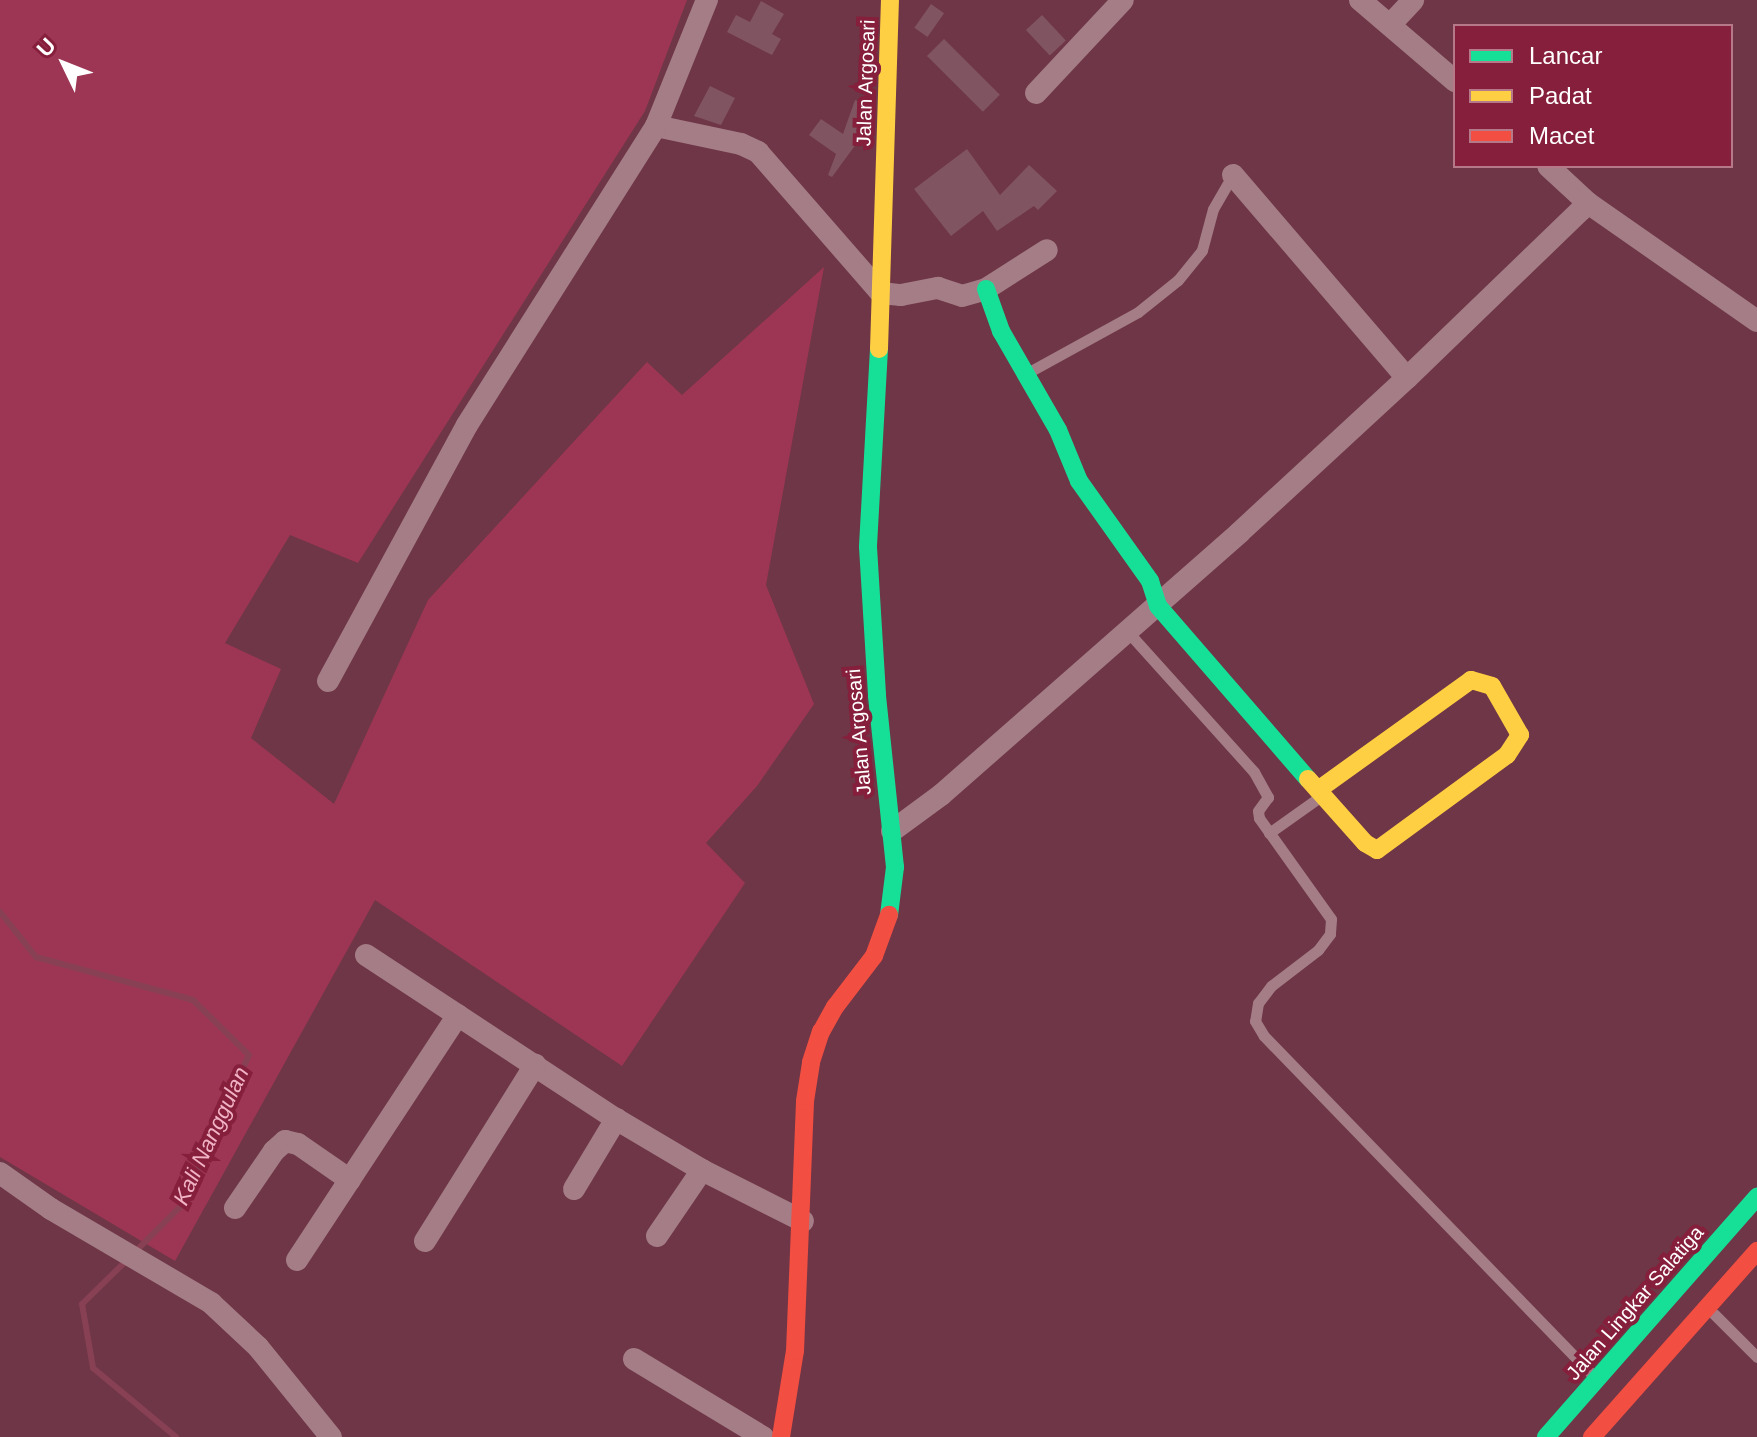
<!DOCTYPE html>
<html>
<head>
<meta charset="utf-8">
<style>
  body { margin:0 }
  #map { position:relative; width:1757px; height:1437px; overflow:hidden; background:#6e3646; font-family:Helvetica,sans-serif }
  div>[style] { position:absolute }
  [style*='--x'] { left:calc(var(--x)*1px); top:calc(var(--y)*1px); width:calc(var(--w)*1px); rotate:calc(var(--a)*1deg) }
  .green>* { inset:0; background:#9d3655 }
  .stream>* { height:6px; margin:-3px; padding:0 3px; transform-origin:3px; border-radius:3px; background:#884055 }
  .building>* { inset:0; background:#805460; transform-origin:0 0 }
  .lane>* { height:11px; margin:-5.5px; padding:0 5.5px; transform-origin:5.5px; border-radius:5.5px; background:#a47d87 }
  .street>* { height:22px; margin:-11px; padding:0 11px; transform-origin:11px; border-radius:11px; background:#a47d87 }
  .fast>* { height:18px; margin:-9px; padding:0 9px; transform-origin:9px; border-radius:9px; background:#16e098 }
  .slow>* { height:18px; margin:-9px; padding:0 9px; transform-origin:9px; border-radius:9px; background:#ffcf43 }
  .jam>* { height:18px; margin:-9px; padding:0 9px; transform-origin:9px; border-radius:9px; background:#f24e42 }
  span { translate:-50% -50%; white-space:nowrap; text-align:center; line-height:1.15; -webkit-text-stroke:8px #851f3c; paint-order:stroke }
  .street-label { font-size:20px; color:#fff }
  .water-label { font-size:22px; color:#f1b3c6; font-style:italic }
  .legend { position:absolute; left:1453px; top:24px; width:280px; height:144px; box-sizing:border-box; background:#851f3c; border:2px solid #b6798a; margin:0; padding:10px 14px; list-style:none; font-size:24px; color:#fff }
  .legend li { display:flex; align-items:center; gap:16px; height:40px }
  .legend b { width:40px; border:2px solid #b6798a }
  .north { position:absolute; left:24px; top:24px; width:80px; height:80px; -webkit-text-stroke:6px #851f3c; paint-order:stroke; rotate:313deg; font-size:22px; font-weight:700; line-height:32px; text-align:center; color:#fff }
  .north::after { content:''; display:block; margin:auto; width:28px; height:36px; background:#fff; clip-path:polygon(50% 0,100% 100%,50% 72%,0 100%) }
</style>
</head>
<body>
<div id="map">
  <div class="green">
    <i style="clip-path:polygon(0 0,687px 0,645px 111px,358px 563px,290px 535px,225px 643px,281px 669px,251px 738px,334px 804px,428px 600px,647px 362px,682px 395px,824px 267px,766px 585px,814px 704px,757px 786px,706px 843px,745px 883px,622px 1066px,375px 900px,175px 1261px,0 1157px)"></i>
  </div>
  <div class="stream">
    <i style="--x:0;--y:912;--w:58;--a:51.3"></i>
    <i style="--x:36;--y:957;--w:163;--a:15.3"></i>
    <i style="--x:193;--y:1000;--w:78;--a:44.5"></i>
    <i style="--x:249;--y:1055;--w:166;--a:114.2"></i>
    <i style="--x:181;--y:1206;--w:65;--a:135"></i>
    <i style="--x:128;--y:1259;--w:64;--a:135.6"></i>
    <i style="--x:82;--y:1304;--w:65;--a:80.2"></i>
    <i style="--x:93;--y:1368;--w:108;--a:39.7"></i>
  </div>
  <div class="building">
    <i style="clip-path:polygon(761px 1px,784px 14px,772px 34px,781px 39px,772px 55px,727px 32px,736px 15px,750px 22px)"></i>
    <i style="left:931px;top:4px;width:16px;height:29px;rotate:35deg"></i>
    <i style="left:1042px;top:15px;width:35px;height:22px;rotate:47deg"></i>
    <i style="left:944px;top:39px;width:79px;height:24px;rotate:45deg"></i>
    <i style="clip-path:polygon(710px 86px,735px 98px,721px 125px,694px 116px)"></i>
    <i style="clip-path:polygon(855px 100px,868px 105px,867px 123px,862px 136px,832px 177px,828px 175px,836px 154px,809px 135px,821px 119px,843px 134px)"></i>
    <i style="clip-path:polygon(967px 149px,1000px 195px,1029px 165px,1057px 191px,1038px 210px,1034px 206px,997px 231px,983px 211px,951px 236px,914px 189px)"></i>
  </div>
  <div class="lane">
    <i style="--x:1029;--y:372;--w:124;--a:-28.8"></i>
    <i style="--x:1138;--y:312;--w:51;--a:-38.7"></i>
    <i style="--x:1178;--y:280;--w:38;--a:-51"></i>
    <i style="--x:1202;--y:250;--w:42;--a:-75"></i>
    <i style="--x:1213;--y:209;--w:39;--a:-60"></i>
    <i style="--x:1128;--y:632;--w:188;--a:48"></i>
    <i style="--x:1254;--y:772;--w:29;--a:61"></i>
    <i style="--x:1268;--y:797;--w:17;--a:126"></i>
    <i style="--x:1258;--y:811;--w:7;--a:82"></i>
    <i style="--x:1259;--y:818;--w:124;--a:54.5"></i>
    <i style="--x:1331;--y:919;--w:15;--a:94"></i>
    <i style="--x:1330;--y:934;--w:20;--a:127"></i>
    <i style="--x:1318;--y:950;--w:59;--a:142.5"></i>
    <i style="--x:1271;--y:986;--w:21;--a:127"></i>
    <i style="--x:1258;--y:1003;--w:18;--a:99"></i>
    <i style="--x:1255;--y:1021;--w:17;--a:59"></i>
    <i style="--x:1264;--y:1036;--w:471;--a:45.9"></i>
    <i style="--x:1269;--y:833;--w:64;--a:-35.4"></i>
    <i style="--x:1714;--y:1314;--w:61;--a:45"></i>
  </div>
  <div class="street">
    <i style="--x:1360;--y:0;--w:125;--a:40.5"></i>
    <i style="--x:1390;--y:25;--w:34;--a:-47"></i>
    <i style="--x:1036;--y:93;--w:127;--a:-46.9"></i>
    <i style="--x:656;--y:126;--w:87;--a:12"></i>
    <i style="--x:741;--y:144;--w:19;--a:25"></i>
    <i style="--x:758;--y:152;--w:187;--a:48.9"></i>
    <i style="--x:881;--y:293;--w:20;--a:6"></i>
    <i style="--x:901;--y:295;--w:38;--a:-11"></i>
    <i style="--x:938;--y:288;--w:25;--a:18"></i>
    <i style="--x:962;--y:296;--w:25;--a:-16"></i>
    <i style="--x:986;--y:289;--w:72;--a:-32.6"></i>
    <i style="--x:1233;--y:175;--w:267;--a:49.4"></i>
    <i style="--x:1588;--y:203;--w:206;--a:34.9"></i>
    <i style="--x:328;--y:681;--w:291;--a:-61.5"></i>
    <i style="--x:467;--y:425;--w:354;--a:-57.7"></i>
    <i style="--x:656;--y:126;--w:136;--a:-68"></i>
    <i style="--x:892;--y:831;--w:61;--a:-36.3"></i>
    <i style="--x:941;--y:795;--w:397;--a:-41.3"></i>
    <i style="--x:1239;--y:533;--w:229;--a:-42.7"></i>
    <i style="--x:1407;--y:378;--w:242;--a:-44"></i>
    <i style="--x:1581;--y:210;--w:10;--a:-45"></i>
    <i style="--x:1588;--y:203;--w:54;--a:-137.2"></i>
    <i style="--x:366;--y:955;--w:299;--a:33.3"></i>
    <i style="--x:616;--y:1119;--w:100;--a:30.7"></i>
    <i style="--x:702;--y:1170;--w:113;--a:26.8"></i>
    <i style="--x:0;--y:1173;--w:62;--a:35.2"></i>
    <i style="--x:51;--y:1209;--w:186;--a:30.4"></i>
    <i style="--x:211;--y:1303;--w:64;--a:43.1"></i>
    <i style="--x:258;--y:1347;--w:116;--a:51"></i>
    <i style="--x:574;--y:1189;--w:82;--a:-59"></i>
    <i style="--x:235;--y:1208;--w:69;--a:-55.6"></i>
    <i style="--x:274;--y:1151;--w:15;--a:-42"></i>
    <i style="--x:285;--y:1141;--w:13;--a:13"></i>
    <i style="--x:298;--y:1144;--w:63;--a:34.7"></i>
    <i style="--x:657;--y:1236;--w:80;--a:-55.7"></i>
    <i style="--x:425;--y:1241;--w:208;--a:-58"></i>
    <i style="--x:297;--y:1260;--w:293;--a:-56.7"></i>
    <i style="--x:634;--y:1359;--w:151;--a:31.2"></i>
  </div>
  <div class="fast">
    <i style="--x:986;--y:289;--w:45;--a:70.3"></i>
    <i style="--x:1001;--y:331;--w:114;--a:60.1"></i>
    <i style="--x:1058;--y:430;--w:55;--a:67.6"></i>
    <i style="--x:1079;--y:481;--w:123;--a:54.6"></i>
    <i style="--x:1150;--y:581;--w:26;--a:72"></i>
    <i style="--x:1158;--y:606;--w:229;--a:49.1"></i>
    <i style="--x:879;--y:349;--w:198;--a:93.2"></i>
    <i style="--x:868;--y:547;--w:149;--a:86.5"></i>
    <i style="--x:877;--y:696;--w:172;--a:84"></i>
    <i style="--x:895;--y:867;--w:48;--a:97.1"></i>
    <i style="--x:1546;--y:1437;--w:320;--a:-48.7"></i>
  </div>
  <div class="slow">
    <i style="--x:879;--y:349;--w:349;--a:-88.2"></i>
    <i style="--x:1308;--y:779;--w:15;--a:48"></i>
    <i style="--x:1318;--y:790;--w:71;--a:48.4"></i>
    <i style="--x:1365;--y:843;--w:14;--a:30"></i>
    <i style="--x:1377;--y:850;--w:161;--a:-36.2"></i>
    <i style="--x:1507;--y:755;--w:24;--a:-57"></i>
    <i style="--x:1520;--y:735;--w:56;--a:-119.7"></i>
    <i style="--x:1492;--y:686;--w:22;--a:-164"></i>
    <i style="--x:1471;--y:680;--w:188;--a:144.3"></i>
  </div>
  <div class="jam">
    <i style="--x:781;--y:1437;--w:87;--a:-80.8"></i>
    <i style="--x:795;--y:1351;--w:250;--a:-87.7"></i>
    <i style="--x:805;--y:1101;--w:39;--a:-81"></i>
    <i style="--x:811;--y:1062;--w:32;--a:-72"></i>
    <i style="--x:821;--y:1032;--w:29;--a:-61"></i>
    <i style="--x:835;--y:1007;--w:64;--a:-52.6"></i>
    <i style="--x:874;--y:956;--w:44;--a:-69.9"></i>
    <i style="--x:1592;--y:1437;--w:249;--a:-48.4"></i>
  </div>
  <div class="street-label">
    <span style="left:866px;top:83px;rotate:-88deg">Jalan Argosari</span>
    <span style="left:859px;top:732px;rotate:-95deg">Jalan Argosari</span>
    <span style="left:1635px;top:1303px;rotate:-49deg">Jalan Lingkar Salatiga</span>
  </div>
  <div class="water-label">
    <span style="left:211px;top:1136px;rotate:-65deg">Kali Nanggulan</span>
  </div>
  <ul class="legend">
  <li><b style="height:10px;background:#16e098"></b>Lancar</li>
  <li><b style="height:10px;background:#ffcf43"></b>Padat</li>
  <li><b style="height:10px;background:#f24e42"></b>Macet</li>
  </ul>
  <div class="north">U</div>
</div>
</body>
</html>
